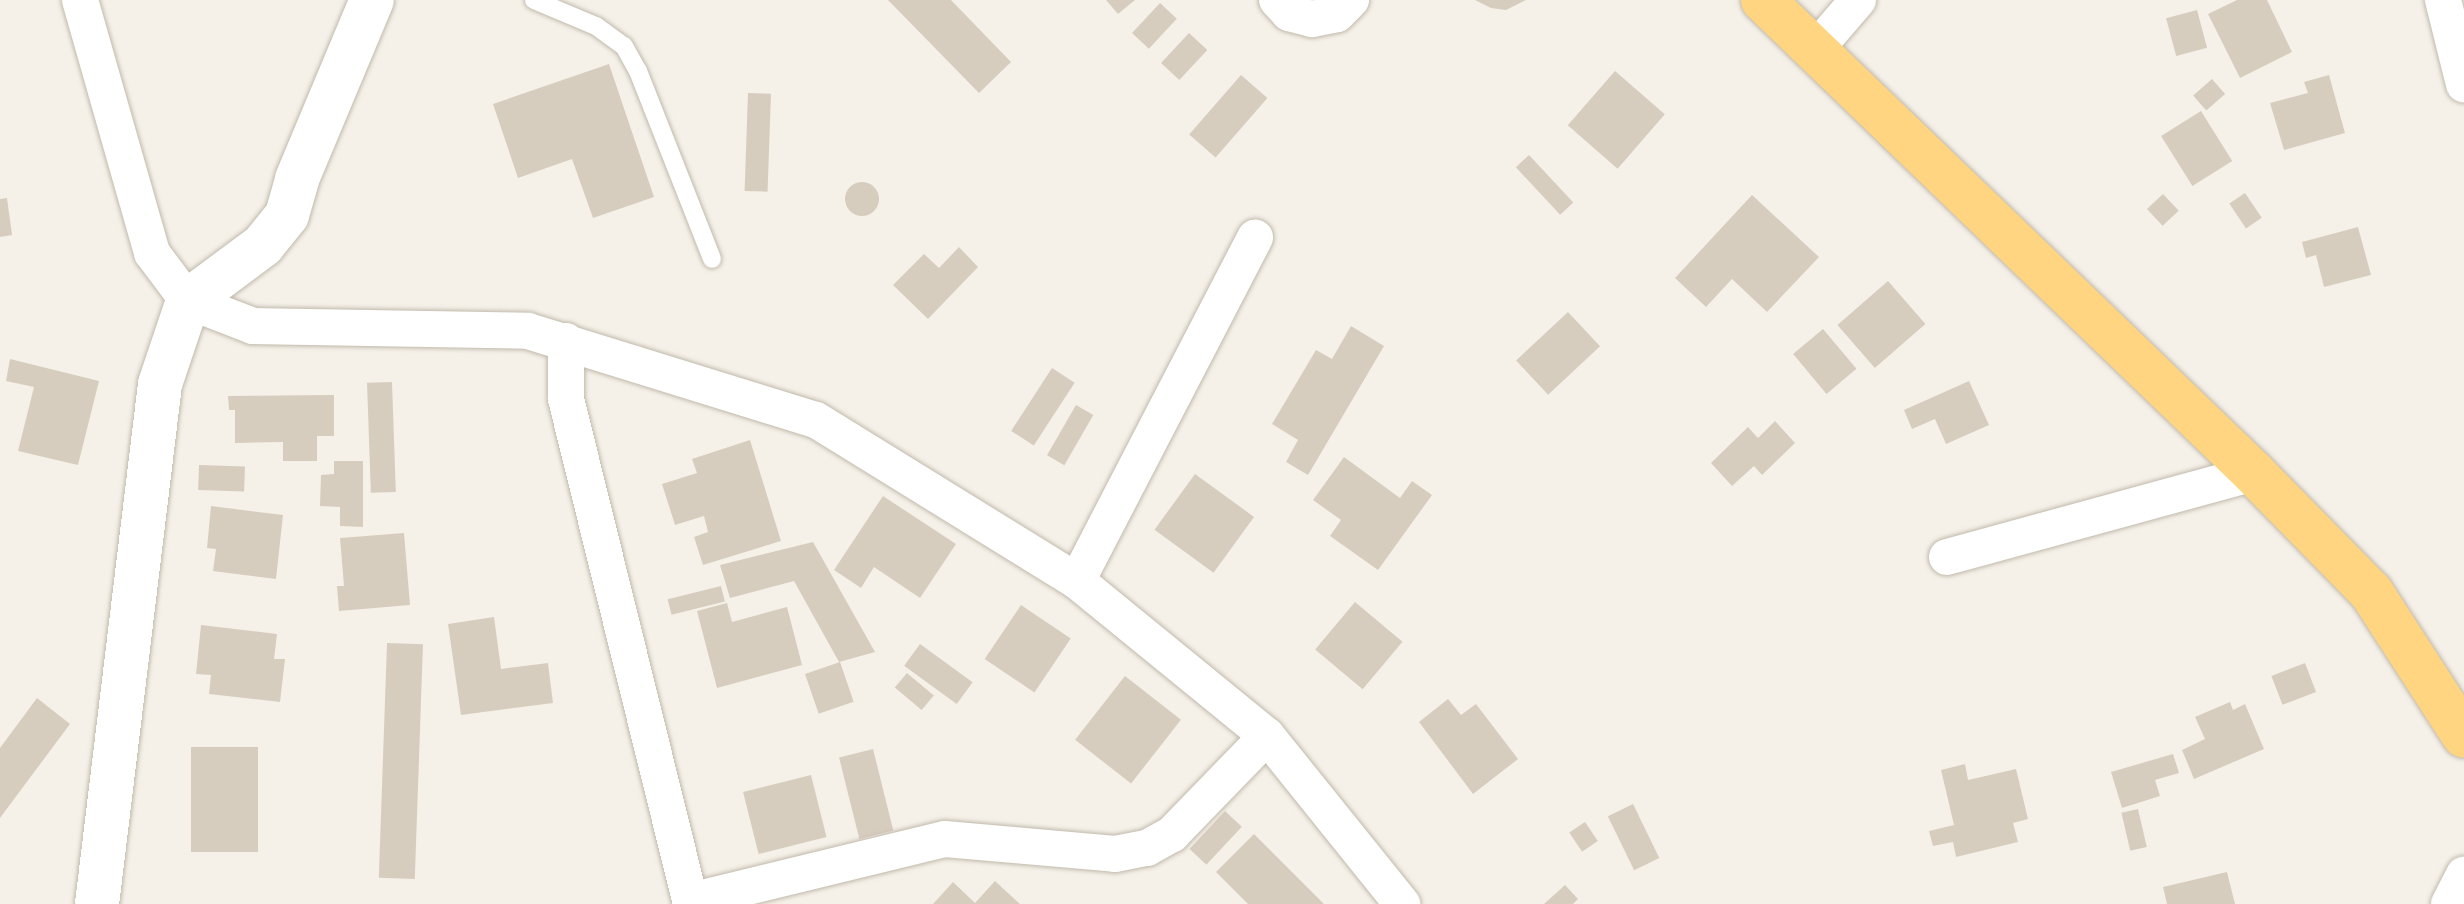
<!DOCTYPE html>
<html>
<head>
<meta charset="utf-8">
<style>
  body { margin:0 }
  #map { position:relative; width:2464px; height:904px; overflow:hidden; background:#f5f1e9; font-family:"Noto Sans",sans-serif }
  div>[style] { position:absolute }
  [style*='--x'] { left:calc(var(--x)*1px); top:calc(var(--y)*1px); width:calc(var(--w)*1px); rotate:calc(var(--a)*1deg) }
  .building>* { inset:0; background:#d7cdbe; transform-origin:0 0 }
  .round { border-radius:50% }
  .roads { filter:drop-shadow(0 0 2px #c1b9ab) drop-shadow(0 0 2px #c1b9ab) }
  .service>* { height:18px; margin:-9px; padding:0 9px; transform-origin:9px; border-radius:9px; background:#fff }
  .minor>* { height:36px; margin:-18px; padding:0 18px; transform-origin:18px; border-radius:18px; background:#fff }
  .tertiary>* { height:44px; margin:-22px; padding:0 22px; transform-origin:22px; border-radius:22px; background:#fff }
  .trunk>* { height:44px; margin:-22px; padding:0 22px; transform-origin:22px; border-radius:22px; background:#ffd581 }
  span { translate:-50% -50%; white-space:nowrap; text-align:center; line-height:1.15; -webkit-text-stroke:7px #fff; paint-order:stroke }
</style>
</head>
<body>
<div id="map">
  <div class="building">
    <i style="clip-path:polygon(888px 0,951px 0,1011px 62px,979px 93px)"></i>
    <i style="clip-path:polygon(1106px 0,1135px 0,1118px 14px)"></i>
    <i style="clip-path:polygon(1475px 0,1526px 0,1506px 10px,1491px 8px)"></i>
    <i style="clip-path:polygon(2237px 0,2267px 0,2292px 52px,2240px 78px,2208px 14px)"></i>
    <i style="left:1160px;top:3px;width:23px;height:41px;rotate:43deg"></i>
    <i style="left:2197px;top:10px;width:39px;height:32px;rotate:75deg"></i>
    <i style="left:1189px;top:33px;width:25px;height:41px;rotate:43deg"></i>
    <i style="clip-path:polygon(609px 64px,654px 197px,593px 218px,572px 159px,518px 178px,493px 104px)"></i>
    <i style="left:1615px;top:71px;width:66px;height:72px;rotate:41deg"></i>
    <i style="left:1241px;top:75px;width:35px;height:79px;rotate:41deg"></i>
    <i style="clip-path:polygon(2329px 75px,2345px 133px,2284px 150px,2270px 103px,2308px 93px,2304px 82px)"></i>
    <i style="left:2212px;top:79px;width:20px;height:25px;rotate:49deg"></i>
    <i style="left:748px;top:93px;width:23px;height:98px;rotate:2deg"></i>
    <i style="left:2201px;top:111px;width:59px;height:47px;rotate:58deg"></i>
    <i style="left:1529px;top:155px;width:65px;height:18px;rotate:47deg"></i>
    <i class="round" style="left:845px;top:182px;width:34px;height:34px"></i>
    <i style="left:2245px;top:193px;width:30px;height:19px;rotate:56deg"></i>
    <i style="left:2163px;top:194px;width:23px;height:22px;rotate:47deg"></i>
    <i style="clip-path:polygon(1752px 195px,1819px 257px,1767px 312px,1732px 279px,1706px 307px,1675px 278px)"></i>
    <i style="clip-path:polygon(7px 198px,12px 235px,0 237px,0 199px)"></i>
    <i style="clip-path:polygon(2358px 227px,2371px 275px,2324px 287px,2316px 255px,2306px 258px,2302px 242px)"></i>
    <i style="clip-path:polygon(959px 247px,978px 267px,928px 319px,893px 285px,924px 254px,939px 268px)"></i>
    <i style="left:1888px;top:281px;width:57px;height:67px;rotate:49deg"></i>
    <i style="left:1568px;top:312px;width:47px;height:71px;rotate:47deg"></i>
    <i style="clip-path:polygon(1351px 326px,1384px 346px,1308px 475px,1286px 462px,1298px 440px,1272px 424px,1316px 350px,1332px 359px)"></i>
    <i style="left:1823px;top:329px;width:52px;height:39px;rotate:50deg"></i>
    <i style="clip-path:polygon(10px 359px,99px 381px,78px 465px,18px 451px,34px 387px,6px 381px)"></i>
    <i style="left:1052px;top:368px;width:27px;height:75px;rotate:33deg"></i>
    <i style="clip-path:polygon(1969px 381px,1989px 425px,1946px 444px,1935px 419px,1912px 429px,1904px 410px)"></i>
    <i style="left:392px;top:382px;width:110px;height:25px;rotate:88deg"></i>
    <i style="clip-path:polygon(334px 395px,334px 436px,317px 436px,317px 461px,283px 461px,283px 442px,235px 443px,235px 410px,229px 410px,228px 396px)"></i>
    <i style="left:1076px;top:405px;width:20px;height:58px;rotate:30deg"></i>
    <i style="clip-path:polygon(1775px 421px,1795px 443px,1762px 475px,1754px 466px,1732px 486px,1711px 463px,1748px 427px,1758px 438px)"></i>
    <i style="clip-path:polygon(750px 440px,781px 541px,703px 565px,694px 537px,708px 532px,704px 516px,675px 525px,662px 484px,697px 473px,692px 459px)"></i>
    <i style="clip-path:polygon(1344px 457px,1400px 498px,1412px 481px,1432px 495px,1378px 570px,1330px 536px,1341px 520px,1313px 500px)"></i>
    <i style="clip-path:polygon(334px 461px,363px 461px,363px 527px,340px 526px,340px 507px,320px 506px,321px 475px,334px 474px)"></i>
    <i style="left:199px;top:465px;width:46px;height:25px;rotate:2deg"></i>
    <i style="left:1195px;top:474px;width:73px;height:69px;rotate:36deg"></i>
    <i style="clip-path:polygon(883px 496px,956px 544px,920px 598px,874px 567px,861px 588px,834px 570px)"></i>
    <i style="clip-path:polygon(211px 506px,283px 515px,276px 579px,213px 571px,216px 549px,207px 548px)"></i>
    <i style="clip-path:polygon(404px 533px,410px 605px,339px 611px,337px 586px,344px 586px,340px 538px)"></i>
    <i style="clip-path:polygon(813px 542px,875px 652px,839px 662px,794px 581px,730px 598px,720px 565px)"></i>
    <i style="left:721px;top:586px;width:16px;height:55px;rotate:76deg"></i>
    <i style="left:1355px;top:602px;width:62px;height:62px;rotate:40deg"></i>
    <i style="clip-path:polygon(727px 603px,732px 622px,787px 607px,802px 665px,717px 688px,697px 611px)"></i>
    <i style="left:1021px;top:605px;width:60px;height:65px;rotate:34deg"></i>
    <i style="clip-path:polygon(494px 617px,501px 669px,548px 663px,553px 703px,461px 715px,448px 624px)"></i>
    <i style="clip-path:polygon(201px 625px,277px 634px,274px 659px,285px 659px,280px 702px,209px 694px,211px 675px,196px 674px)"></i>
    <i style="left:387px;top:643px;width:36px;height:235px;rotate:2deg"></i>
    <i style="left:920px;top:644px;width:65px;height:27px;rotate:36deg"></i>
    <i style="left:840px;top:662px;width:42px;height:37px;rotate:71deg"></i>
    <i style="left:2305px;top:663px;width:31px;height:36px;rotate:69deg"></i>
    <i style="left:907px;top:673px;width:35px;height:19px;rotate:40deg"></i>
    <i style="left:1125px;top:676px;width:71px;height:81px;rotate:38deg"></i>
    <i style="clip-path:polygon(37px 698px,70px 724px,0 818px,0 748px)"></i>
    <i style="clip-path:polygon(1448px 699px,1461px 715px,1476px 704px,1518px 759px,1473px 794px,1419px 722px)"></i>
    <i style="clip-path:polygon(2230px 702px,2233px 710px,2245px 704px,2264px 749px,2194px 779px,2182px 750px,2205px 739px,2195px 717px)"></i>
    <i style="left:191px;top:747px;width:67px;height:105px"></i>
    <i style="left:873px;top:749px;width:84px;height:35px;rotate:76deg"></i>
    <i style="clip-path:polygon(2173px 754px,2179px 773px,2155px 780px,2160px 796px,2122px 808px,2111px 772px)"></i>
    <i style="clip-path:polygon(1965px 764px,1968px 780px,2016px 769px,2028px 819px,2013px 823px,2018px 842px,1956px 857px,1953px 842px,1933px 846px,1929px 831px,1954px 825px,1941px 770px)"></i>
    <i style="left:811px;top:775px;width:64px;height:70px;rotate:76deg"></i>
    <i style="left:1633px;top:804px;width:60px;height:28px;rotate:64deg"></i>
    <i style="left:2138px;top:809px;width:39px;height:17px;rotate:77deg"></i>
    <i style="left:1225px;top:811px;width:23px;height:52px;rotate:43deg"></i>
    <i style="left:1585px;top:822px;width:23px;height:19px;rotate:56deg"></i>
    <i style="clip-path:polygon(1254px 834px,1324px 904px,1248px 904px,1216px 872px)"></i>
    <i style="clip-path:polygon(2227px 872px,2235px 904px,2167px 904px,2163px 887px)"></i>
    <i style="clip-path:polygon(995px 881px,1020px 904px,933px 904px,953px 882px,975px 903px)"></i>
    <i style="clip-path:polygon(1565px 885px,1578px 899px,1573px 904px,1544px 904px)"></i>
  </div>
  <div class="roads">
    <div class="service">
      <i style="--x:534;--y:0;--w:67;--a:22.8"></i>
      <i style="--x:596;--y:26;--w:34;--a:36"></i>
      <i style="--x:624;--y:46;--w:29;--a:61"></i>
      <i style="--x:638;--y:71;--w:202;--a:68.5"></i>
    </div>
    <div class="minor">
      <i style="--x:80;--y:0;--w:263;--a:74.1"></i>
      <i style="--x:152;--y:253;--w:60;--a:53.1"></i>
      <i style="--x:188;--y:301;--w:70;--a:21"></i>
      <i style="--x:253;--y:326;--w:275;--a:1"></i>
      <i style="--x:528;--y:331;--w:301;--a:17.2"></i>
      <i style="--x:816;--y:420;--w:307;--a:31.7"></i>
      <i style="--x:1077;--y:581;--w:245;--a:39.2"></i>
      <i style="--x:1267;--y:736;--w:216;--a:51.2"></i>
      <i style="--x:1277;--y:0;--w:18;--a:47"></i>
      <i style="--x:1289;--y:13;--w:24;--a:15"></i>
      <i style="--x:1312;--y:19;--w:25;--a:-11"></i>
      <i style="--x:1337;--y:14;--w:20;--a:-45"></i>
      <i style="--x:2443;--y:0;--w:87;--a:76"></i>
      <i style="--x:1815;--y:50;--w:66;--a:-49.3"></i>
      <i style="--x:566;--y:341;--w:58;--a:90"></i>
      <i style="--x:566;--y:399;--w:520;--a:76.1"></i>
      <i style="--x:1947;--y:557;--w:318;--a:-15.3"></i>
      <i style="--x:1077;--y:581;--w:387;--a:-62.6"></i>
      <i style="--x:690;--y:901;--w:262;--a:-13.7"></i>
      <i style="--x:945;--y:839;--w:171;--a:5"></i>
      <i style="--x:1115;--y:854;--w:33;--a:-11"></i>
      <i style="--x:1147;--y:848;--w:29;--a:-29"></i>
      <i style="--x:1172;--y:834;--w:136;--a:-45.9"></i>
      <i style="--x:2449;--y:904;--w:33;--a:-63"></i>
    </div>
    <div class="tertiary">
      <i style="--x:97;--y:904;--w:524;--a:-83.09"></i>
      <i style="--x:160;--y:384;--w:88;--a:-71.4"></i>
      <i style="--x:188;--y:301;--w:94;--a:-36.7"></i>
      <i style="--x:263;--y:245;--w:38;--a:-51"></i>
      <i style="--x:287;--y:215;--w:37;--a:-74"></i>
      <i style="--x:297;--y:179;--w:194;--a:-67.3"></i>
    </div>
    <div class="trunk">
      <i style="--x:1763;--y:0;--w:682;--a:43.93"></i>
      <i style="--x:2254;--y:473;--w:167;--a:45.5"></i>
      <i style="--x:2371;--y:592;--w:171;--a:57.1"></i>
    </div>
  </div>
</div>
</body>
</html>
